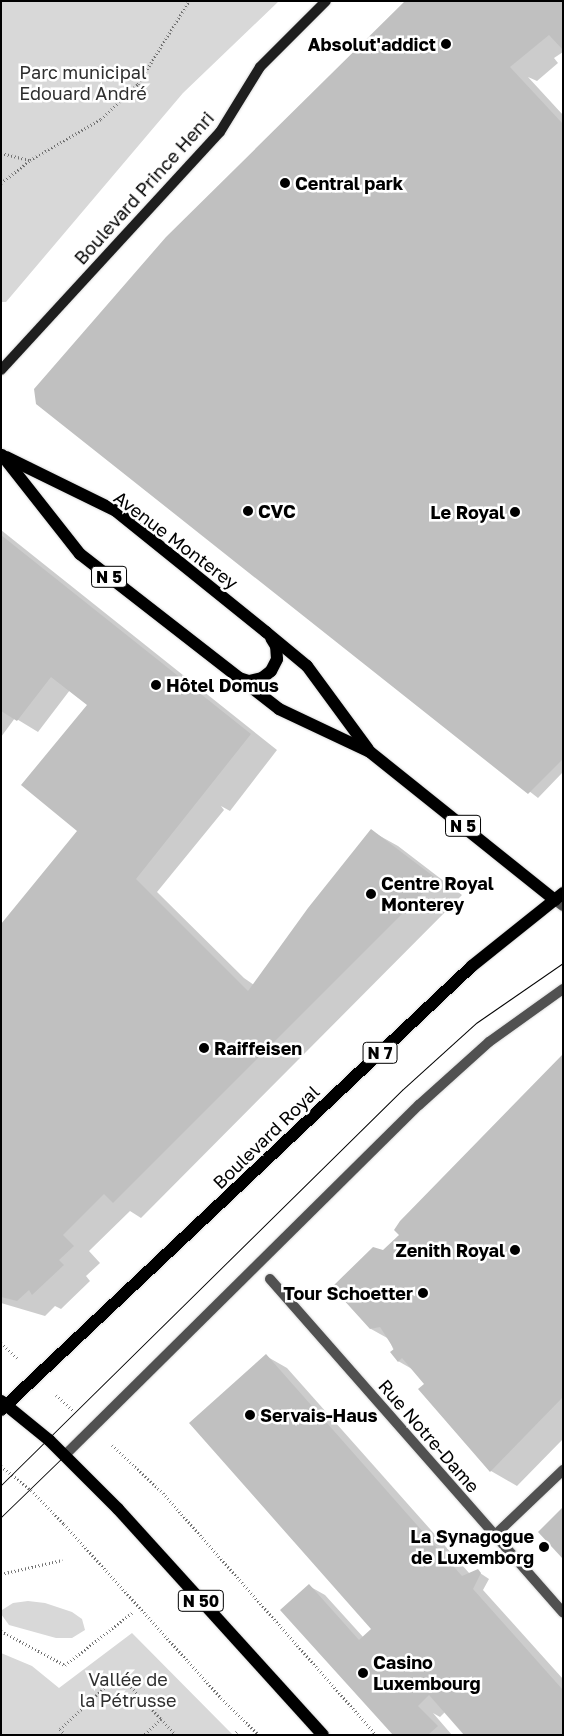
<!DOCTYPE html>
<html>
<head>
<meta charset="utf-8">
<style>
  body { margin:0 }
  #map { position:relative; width:564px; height:1736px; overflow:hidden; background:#fff; font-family:"Golos Text",sans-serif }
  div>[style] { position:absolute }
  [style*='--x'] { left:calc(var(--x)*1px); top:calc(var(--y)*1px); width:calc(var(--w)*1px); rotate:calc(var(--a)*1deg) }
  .green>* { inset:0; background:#d8d8d8 }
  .shadow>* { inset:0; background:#0003 }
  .building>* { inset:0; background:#c0c0c0 }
  .path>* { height:3px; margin-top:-1.5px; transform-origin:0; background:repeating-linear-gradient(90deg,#737373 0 1px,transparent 0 3.5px) }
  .roads { filter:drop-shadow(0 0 1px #dbdbdb) drop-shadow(0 0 1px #dbdbdb) }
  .service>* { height:10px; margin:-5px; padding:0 5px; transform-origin:5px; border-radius:5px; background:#515151 }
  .pedestrian>* { height:10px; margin:-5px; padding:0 5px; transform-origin:5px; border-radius:5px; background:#515151 }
  .secondary>* { height:10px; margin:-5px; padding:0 5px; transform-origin:5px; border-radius:5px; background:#1e1e1e }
  .primary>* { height:12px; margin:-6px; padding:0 6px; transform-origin:6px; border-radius:6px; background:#000 }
  .tram>* { height:1px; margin:-0.5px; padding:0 0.5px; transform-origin:0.5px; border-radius:0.5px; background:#000 }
  .dots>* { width:14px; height:14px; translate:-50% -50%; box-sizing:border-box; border:2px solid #fff; border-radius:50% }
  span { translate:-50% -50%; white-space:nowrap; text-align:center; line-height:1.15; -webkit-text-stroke:5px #fff; paint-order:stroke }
  .shield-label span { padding:1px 4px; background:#fff; border:1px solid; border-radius:4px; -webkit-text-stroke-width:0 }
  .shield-label { font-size:16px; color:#000; font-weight:700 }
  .poi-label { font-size:18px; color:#000; font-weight:700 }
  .right { translate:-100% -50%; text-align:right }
  .left { translate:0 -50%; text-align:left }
  .park-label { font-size:18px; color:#2f2f2f }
  .street-label { font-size:18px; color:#000 }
  .frame { position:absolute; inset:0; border:2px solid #000; pointer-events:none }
</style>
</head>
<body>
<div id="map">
  <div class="green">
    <i style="clip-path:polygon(1px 1px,279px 1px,183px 93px,6px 302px,1px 302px)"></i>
    <i style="clip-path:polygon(28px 1601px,45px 1603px,72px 1612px,82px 1619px,85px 1630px,72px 1638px,56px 1638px,9px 1625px,1px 1614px,2px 1610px,13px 1603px)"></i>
    <i style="clip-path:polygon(132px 1633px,233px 1735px,1px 1735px,1px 1653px,32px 1666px,59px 1688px)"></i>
  </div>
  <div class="shadow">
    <i style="clip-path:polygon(407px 1px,563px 1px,563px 52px,554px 58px,558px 63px,537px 81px,528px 77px,563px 115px,563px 772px,538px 798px,144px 489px,167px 238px)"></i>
    <i style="clip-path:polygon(1px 530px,277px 750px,230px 811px,221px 806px,224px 810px,157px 892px,244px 978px,254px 985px,371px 831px,398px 846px,462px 895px,141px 1218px,130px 1211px,89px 1251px,100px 1263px,86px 1276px,90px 1281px,61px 1309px,55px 1306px,45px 1316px,1px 1303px,1px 927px,79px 831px,89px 705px,70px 690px,38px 732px,15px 718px,1px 737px)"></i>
    <i style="clip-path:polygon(563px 1056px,563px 1439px,517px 1486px,491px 1471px,425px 1384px,412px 1369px,398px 1361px,389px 1339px,371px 1329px,384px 1252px)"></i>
    <i style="clip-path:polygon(266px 1356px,287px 1368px,470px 1574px,477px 1571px,489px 1579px,483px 1590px,563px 1679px,563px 1735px,445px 1712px,440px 1717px,433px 1713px,452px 1735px,395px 1735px,309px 1586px,325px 1595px,364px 1638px,373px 1629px)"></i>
  </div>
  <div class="building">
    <i style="clip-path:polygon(405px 1px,563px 1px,563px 50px,549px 35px,510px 67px,563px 124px,563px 759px,528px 794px,36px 404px,34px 389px,166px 237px)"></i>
    <i style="clip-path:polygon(1px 535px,251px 734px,136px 879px,248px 991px,308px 908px,371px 829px,437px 879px,113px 1203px,104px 1194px,63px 1235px,74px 1246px,59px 1260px,64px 1265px,32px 1295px,29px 1290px,17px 1301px,1px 1297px,1px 924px,77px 831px,21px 785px,87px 705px,51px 677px,17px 721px,1px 711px)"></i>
    <i style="clip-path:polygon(563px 1054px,563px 1397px,490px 1472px,418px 1389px,424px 1384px,402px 1358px,398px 1362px,390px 1352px,394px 1349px,380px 1327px,370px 1329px,332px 1287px,373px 1247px,383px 1250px,399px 1235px,394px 1230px,400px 1221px)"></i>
    <i style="clip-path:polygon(266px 1354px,462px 1576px,478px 1569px,481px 1573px,473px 1589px,563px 1690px,563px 1735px,464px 1735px,429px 1695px,418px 1706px,438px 1726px,428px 1735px,393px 1735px,280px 1610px,309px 1584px,359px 1640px,371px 1629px,189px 1423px)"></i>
    <i style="clip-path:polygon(563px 1507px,563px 1559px,538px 1532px)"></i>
  </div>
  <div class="path">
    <i style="--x:1;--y:153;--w:29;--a:14"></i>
    <i style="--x:1;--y:183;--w:37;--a:-38"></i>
    <i style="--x:30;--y:160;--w:82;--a:-30"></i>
    <i style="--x:101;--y:119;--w:51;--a:-43.4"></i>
    <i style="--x:138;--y:84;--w:97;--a:-58.4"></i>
    <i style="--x:1;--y:1343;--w:22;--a:43"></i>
    <i style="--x:56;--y:1395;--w:24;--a:42"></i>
    <i style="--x:112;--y:1445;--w:70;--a:43.3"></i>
    <i style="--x:163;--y:1493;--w:322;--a:48.6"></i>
    <i style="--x:1;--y:1466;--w:38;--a:39"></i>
    <i style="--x:31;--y:1490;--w:47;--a:45.9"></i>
    <i style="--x:64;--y:1524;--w:234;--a:47.9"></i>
    <i style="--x:221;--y:1698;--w:53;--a:44.2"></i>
    <i style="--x:1;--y:1574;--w:63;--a:-12.9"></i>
    <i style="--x:1;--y:1631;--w:72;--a:28"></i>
    <i style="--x:65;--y:1665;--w:86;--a:-37.9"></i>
    <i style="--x:161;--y:1719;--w:22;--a:47"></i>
    <i style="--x:65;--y:1735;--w:8;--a:-130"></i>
    <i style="--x:60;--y:1729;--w:81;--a:-43"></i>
    <i style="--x:119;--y:1674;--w:62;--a:47"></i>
    <i style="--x:161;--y:1719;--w:23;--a:137"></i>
    <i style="--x:234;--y:1735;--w:6;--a:-51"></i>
  </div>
  <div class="roads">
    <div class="service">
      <i style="--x:555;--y:900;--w:10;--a:37"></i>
      <i style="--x:64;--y:1456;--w:499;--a:-44.7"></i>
      <i style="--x:419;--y:1105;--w:94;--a:-42"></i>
      <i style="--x:489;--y:1042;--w:91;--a:-35.6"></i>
    </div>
    <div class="pedestrian">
      <i style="--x:270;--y:1279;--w:444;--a:48.7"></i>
      <i style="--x:495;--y:1535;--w:94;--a:-43.7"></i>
    </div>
    <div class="secondary">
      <i style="--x:1;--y:370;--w:323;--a:-47.4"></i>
      <i style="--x:220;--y:132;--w:76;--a:-58.4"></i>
      <i style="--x:260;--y:67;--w:93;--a:-45"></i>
    </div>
    <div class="primary">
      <i style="--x:2;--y:455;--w:126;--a:51.8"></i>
      <i style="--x:80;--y:554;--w:252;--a:37.9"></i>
      <i style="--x:279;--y:709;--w:101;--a:25.3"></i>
      <i style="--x:370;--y:752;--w:237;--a:38.7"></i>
      <i style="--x:6;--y:457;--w:123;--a:26.1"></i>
      <i style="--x:116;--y:511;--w:193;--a:38.9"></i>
      <i style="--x:266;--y:632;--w:53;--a:39.7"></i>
      <i style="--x:307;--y:666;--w:103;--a:53.7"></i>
      <i style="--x:239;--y:678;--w:10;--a:17"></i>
      <i style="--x:249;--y:681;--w:13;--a:-13"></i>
      <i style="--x:262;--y:678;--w:11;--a:-38"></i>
      <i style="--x:271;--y:671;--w:13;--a:-63"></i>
      <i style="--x:277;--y:659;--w:13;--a:-94"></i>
      <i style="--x:276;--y:646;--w:9;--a:-122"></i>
      <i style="--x:1;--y:1401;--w:62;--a:39.1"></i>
      <i style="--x:49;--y:1440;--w:98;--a:45"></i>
      <i style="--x:118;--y:1509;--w:305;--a:47.8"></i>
      <i style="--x:1;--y:1410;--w:647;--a:-43.31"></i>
      <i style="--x:472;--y:966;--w:117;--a:-38.7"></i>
    </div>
  </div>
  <div class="tram">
    <i style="--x:1;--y:1485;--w:564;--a:-44.57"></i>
    <i style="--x:403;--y:1089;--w:98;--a:-42.1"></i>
    <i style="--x:476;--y:1023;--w:106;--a:-34.6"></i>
    <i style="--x:1;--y:1517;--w:88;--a:-44.1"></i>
  </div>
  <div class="dots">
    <i style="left:446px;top:44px;background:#000"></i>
    <i style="left:285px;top:183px;background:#000"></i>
    <i style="left:248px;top:511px;background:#000"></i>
    <i style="left:515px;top:512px;background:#000"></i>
    <i style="left:156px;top:685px;background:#000"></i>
    <i style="left:371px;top:894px;background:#000"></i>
    <i style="left:204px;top:1048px;background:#000"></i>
    <i style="left:515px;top:1250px;background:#000"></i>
    <i style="left:423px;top:1293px;background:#000"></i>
    <i style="left:250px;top:1415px;background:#000"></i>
    <i style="left:544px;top:1547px;background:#000"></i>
    <i style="left:363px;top:1673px;background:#000"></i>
  </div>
  <div class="shield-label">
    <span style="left:109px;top:577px">N 5</span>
    <span style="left:463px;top:826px">N 5</span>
    <span style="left:380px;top:1053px">N 7</span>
    <span style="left:201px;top:1601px">N 50</span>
  </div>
  <div class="poi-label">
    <span class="right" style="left:436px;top:44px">Absolut'addict</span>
    <span class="left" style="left:295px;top:183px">Central park</span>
    <span class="left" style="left:258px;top:511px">CVC</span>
    <span class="right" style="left:505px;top:512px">Le Royal</span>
    <span class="left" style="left:166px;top:685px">Hôtel Domus</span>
    <span class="left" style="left:381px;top:894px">Centre Royal<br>Monterey</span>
    <span class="left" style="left:214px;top:1048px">Raiffeisen</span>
    <span class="right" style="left:505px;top:1250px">Zenith Royal</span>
    <span class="right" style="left:413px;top:1293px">Tour Schoetter</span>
    <span class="left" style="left:260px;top:1415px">Servais-Haus</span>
    <span class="right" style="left:534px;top:1547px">La Synagogue<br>de Luxemborg</span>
    <span class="left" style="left:373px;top:1673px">Casino<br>Luxembourg</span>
  </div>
  <div class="park-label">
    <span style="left:83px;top:83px">Parc municipal<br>Edouard André</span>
    <span style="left:128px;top:1690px">Vallée de<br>la Pétrusse</span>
  </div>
  <div class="street-label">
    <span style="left:144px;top:188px;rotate:-48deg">Boulevard Prince Henri</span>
    <span style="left:176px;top:540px;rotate:37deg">Avenue Monterey</span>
    <span style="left:266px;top:1137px;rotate:-44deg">Boulevard Royal</span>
    <span style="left:429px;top:1436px;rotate:49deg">Rue Notre-Dame</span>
  </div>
  <div class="frame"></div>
</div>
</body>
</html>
